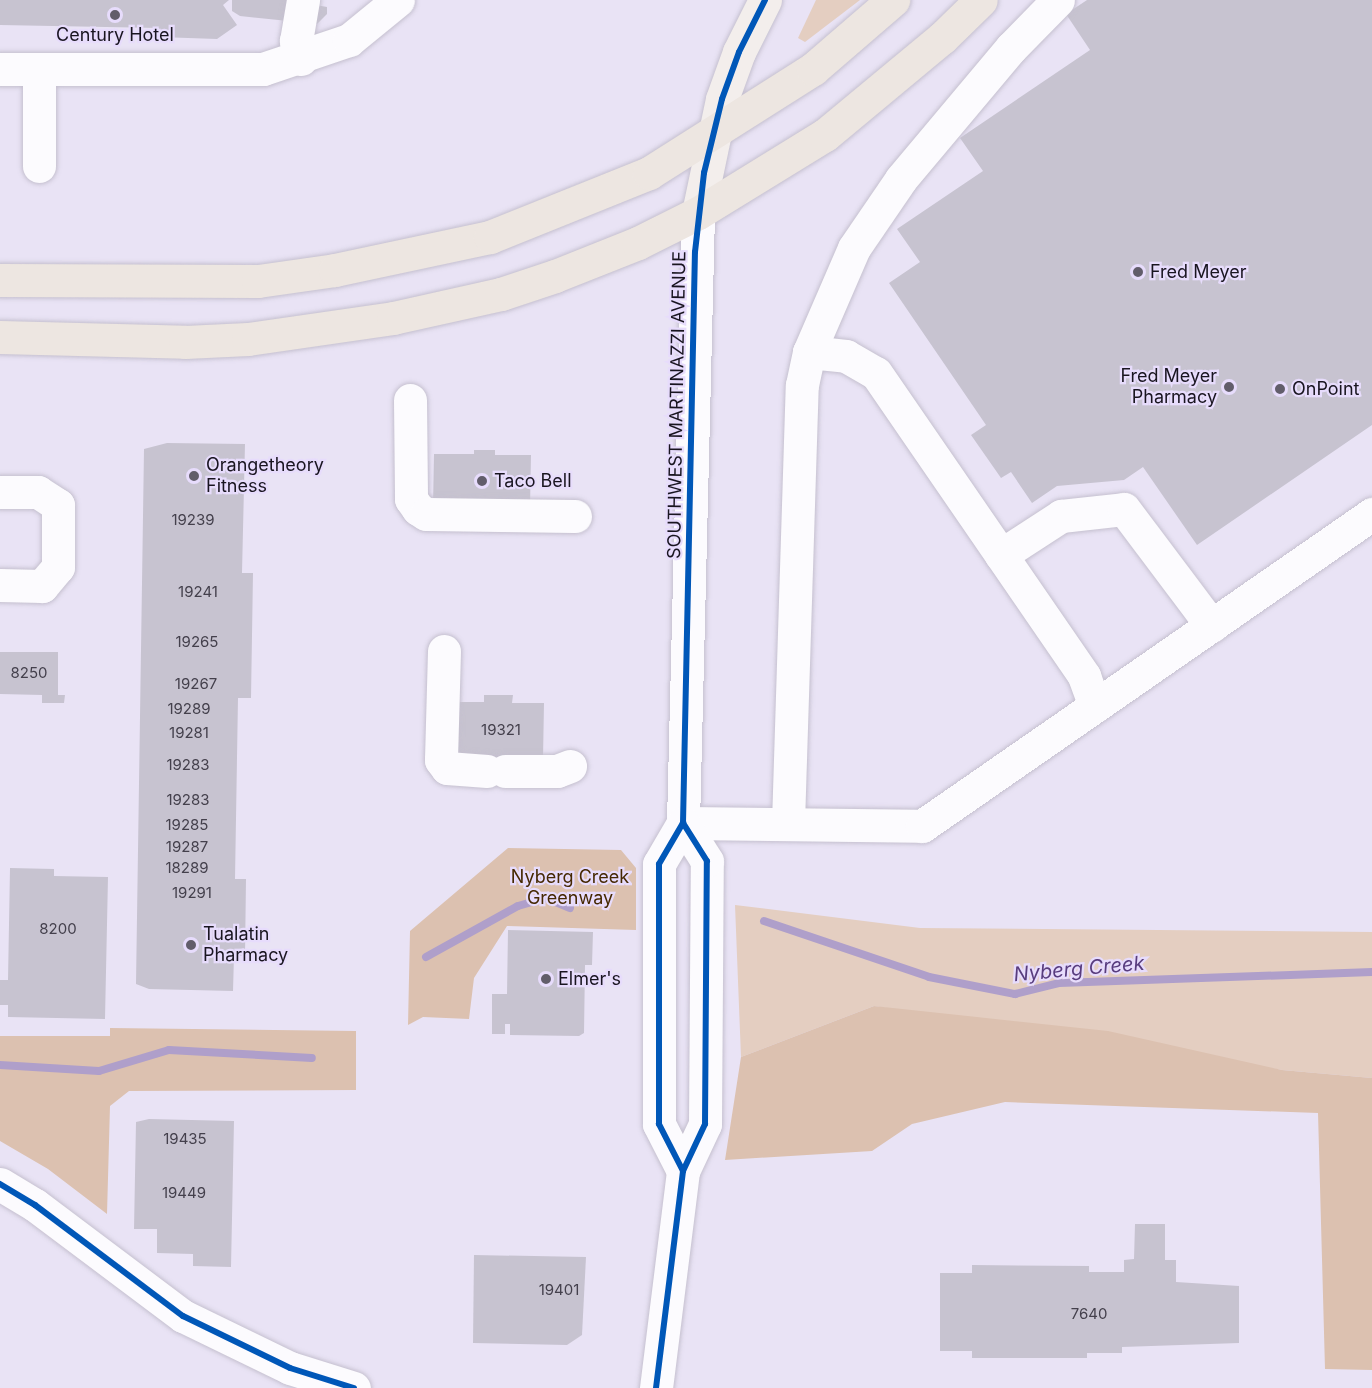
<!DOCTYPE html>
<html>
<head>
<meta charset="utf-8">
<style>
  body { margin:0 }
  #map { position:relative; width:1372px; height:1388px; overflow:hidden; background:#e9e3f5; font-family:Inter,sans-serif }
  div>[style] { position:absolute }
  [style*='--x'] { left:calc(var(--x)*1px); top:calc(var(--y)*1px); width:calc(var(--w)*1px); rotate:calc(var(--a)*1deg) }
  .green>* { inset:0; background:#e4cec1 }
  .forest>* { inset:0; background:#dcc1b0 }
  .stream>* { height:8px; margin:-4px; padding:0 4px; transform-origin:4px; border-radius:4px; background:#af9fca }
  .building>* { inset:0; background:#c7c3d0 }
  .roads { filter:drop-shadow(0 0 2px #c5c0cf) drop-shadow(0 0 2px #c5c0cf) }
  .minor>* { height:33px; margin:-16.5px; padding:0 16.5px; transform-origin:16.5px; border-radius:16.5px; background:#fcfbfe }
  .major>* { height:33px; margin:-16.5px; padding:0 16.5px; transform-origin:16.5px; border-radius:16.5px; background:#f3eeec }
  .highway>* { height:33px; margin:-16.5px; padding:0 16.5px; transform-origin:16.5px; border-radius:16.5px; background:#ede6e1 }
  .cycleway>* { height:6px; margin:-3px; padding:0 3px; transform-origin:3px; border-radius:3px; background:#0057b8 }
  .dots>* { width:16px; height:16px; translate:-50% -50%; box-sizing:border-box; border:3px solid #e7dcfc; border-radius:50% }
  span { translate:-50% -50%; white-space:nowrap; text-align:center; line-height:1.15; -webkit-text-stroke:4.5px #e7dcfc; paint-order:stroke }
  .number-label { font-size:15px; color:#44404c }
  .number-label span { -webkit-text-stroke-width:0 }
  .poi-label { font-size:18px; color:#191520 }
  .left { translate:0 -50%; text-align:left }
  .right { translate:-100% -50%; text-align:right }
  .street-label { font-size:18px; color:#191520 }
  .park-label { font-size:18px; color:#452802 }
  .water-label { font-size:20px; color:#583c7e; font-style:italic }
</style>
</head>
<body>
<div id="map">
  <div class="green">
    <i style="clip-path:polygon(816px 0,860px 0,805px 42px,798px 38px)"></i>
    <i style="clip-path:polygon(735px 905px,920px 928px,1372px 932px,1372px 1078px,1282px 1070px,874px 1006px,741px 1057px)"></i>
  </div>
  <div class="forest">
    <i style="clip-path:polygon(508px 848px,621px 850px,636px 868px,636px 930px,507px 926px,474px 978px,469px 1019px,423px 1017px,408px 1025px,410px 931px)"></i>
    <i style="clip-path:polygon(874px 1006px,1108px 1031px,1282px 1070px,1372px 1078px,1372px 1370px,1325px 1369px,1318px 1113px,1005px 1102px,912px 1124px,872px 1151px,725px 1160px,741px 1057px)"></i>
    <i style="clip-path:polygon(110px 1028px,356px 1031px,356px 1090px,129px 1091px,110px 1106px,107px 1214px,48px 1169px,0 1141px,0 1036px,110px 1036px)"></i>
  </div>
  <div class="stream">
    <i style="--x:764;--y:921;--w:174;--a:18.7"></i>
    <i style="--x:929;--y:977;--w:88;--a:11.2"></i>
    <i style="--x:1015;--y:994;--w:45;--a:-14"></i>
    <i style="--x:1059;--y:983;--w:313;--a:-2"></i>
    <i style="--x:426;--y:957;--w:105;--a:-29"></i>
    <i style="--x:518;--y:906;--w:29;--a:-16"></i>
    <i style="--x:546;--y:898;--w:26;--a:23"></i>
    <i style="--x:0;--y:1065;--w:99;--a:3.5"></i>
    <i style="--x:99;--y:1071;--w:73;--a:-16.7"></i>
    <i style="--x:169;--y:1050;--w:143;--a:3.2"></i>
  </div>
  <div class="building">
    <i style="clip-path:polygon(0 0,229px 0,223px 5px,237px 25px,217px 39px,159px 37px,159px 28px,0 25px)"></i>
    <i style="clip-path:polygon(232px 0,287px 0,327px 7px,327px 14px,317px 24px,240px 16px,232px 11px)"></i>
    <i style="clip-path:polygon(1087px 0,1372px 0,1372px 425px,1197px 545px,1143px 467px,1124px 480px,1057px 486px,1032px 503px,1011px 472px,1001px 478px,971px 435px,986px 425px,889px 283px,920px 262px,897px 229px,983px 171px,960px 138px,1090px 50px,1066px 14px)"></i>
    <i style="clip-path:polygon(167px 443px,245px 444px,242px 573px,253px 573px,251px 698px,238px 698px,235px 879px,246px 879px,245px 956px,234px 956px,233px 991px,149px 989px,136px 984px,144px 449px)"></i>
    <i style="clip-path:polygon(474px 450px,495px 450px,495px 455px,531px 455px,530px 507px,433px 506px,434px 454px,474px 454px)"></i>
    <i style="clip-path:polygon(0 652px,58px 652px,58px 695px,65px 695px,64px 703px,42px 703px,42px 695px,0 694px)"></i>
    <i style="clip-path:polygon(484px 695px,513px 695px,512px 703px,544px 703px,543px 759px,458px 758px,458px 702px,484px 702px)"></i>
    <i style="clip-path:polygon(10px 868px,54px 869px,54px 876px,108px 877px,105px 1019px,8px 1017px,8px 1005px,0 1005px,0 980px,8px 980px)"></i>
    <i style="clip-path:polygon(508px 930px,593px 932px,592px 965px,585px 965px,584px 1033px,579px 1036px,510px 1035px,510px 1024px,505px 1024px,505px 1034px,492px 1034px,492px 994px,507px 994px)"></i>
    <i style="clip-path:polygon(149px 1119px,234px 1121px,231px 1267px,193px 1266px,193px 1254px,157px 1253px,157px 1229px,134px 1229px,136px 1122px)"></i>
    <i style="clip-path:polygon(1135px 1224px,1165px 1224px,1165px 1260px,1176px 1260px,1176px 1282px,1239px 1286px,1239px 1343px,1122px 1347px,1122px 1353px,1087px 1353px,1087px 1358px,972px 1358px,972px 1351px,940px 1351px,940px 1273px,972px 1273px,972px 1265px,1089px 1266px,1089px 1272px,1124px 1272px,1124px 1260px,1134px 1259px)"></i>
    <i style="clip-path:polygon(474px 1255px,586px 1257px,582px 1335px,567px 1345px,473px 1343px)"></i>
  </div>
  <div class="roads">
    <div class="minor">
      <i style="--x:301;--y:59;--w:19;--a:-106"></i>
      <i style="--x:296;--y:41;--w:42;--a:-80.3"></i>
      <i style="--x:0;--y:69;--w:263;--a:0"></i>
      <i style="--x:263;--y:69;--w:91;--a:-18.6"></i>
      <i style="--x:349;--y:40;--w:63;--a:-39.2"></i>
      <i style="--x:39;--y:166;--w:97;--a:-90"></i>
      <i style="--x:809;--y:352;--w:37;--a:6"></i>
      <i style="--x:846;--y:356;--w:34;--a:30"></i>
      <i style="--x:876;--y:373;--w:368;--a:55.5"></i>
      <i style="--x:1084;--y:676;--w:32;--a:70"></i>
      <i style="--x:410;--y:400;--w:99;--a:89.4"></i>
      <i style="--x:411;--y:499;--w:12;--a:55"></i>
      <i style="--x:418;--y:509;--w:9;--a:32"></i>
      <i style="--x:426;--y:514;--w:149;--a:0.8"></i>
      <i style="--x:0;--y:492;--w:38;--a:0"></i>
      <i style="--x:38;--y:492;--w:24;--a:33"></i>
      <i style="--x:58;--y:505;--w:62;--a:90"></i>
      <i style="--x:58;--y:567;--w:25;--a:130"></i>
      <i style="--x:42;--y:586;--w:42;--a:-178.6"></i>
      <i style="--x:1001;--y:555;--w:72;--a:-33"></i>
      <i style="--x:1061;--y:516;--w:63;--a:-6.3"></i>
      <i style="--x:1124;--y:509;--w:146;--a:53.1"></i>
      <i style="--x:444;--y:651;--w:109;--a:91.6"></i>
      <i style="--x:441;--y:760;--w:10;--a:53"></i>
      <i style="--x:447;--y:768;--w:40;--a:4.3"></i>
      <i style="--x:505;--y:771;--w:52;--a:0"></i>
      <i style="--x:557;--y:771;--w:14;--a:-21"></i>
      <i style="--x:683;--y:823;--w:239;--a:0.7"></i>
      <i style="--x:922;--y:826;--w:548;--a:-34.73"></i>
      <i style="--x:788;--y:823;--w:438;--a:-88.2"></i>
      <i style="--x:802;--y:385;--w:34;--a:-78"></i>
      <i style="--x:809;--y:352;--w:113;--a:-66.6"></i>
      <i style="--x:854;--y:248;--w:83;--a:-55.7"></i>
      <i style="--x:901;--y:179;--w:171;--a:-50"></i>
      <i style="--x:1011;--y:48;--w:67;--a:-45.6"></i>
      <i style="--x:683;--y:1171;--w:53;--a:-117.1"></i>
      <i style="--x:659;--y:1124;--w:260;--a:-90"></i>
      <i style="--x:659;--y:864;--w:48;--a:-59.7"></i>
      <i style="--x:683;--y:823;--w:610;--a:-88.59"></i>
      <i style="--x:0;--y:1184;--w:41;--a:31"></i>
      <i style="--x:35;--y:1205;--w:185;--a:36.9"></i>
      <i style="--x:183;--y:1316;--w:119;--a:25.9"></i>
      <i style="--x:290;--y:1368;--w:67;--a:17.4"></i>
      <i style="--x:656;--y:1388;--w:219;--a:-82.9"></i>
      <i style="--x:683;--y:1171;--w:52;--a:-64.9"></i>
      <i style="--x:705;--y:1124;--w:263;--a:-89.6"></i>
      <i style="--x:707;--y:861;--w:45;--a:-122.3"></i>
    </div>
    <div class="major">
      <i style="--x:698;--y:213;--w:116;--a:-78.1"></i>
      <i style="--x:722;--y:99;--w:50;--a:-70.1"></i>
      <i style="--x:739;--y:52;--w:58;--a:-63.4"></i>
    </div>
    <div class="highway">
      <i style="--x:0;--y:280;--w:258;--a:0.2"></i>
      <i style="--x:258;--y:281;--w:78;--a:-8.1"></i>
      <i style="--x:335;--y:270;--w:158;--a:-12"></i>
      <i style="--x:490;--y:237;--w:171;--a:-21.9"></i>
      <i style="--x:649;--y:173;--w:194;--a:-32.4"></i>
      <i style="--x:813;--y:69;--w:106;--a:-40.8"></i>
      <i style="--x:0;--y:337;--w:185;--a:1.5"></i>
      <i style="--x:185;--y:342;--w:63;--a:-2.7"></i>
      <i style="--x:248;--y:339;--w:147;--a:-8.2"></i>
      <i style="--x:393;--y:318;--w:111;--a:-12.5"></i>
      <i style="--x:501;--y:294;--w:57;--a:-18.4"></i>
      <i style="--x:555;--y:276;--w:89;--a:-21.7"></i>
      <i style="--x:638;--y:243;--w:67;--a:-26.6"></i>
      <i style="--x:698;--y:213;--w:149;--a:-31.6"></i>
      <i style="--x:825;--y:135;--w:152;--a:-39.7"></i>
      <i style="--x:942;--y:38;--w:54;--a:-44.3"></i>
    </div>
  </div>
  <div class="cycleway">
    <i style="--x:683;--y:1171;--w:53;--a:-117.1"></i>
    <i style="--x:659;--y:1124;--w:260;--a:-90"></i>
    <i style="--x:659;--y:864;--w:48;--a:-59.7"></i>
    <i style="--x:683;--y:823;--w:571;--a:-88.8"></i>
    <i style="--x:695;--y:252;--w:80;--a:-83.5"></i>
    <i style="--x:704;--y:173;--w:76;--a:-76.3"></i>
    <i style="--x:722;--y:99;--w:50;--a:-70.1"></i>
    <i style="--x:739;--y:52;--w:58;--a:-63.4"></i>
    <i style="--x:0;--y:1184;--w:41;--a:31"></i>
    <i style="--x:35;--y:1205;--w:185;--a:36.9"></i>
    <i style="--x:183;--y:1316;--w:119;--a:25.9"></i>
    <i style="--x:290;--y:1368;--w:67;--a:17.4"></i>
    <i style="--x:656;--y:1388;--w:219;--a:-82.9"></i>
    <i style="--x:683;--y:1171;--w:52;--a:-64.9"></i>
    <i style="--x:705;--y:1124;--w:263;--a:-89.6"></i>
    <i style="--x:707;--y:861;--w:45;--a:-122.3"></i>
  </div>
  <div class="dots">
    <i style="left:115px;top:15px;background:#625d6b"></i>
    <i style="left:1138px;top:272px;background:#625d6b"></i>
    <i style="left:1229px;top:387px;background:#625d6b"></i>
    <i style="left:1280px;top:389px;background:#625d6b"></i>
    <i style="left:194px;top:476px;background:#625d6b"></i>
    <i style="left:482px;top:481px;background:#625d6b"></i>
    <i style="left:191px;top:945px;background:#625d6b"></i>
    <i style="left:546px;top:979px;background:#625d6b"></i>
  </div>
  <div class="number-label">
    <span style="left:193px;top:520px">19239</span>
    <span style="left:198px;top:592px">19241</span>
    <span style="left:197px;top:642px">19265</span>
    <span style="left:29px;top:673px">8250</span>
    <span style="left:196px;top:684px">19267</span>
    <span style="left:189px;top:709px">19289</span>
    <span style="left:501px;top:730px">19321</span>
    <span style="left:189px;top:733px">19281</span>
    <span style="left:188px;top:765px">19283</span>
    <span style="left:188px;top:800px">19283</span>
    <span style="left:187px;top:825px">19285</span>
    <span style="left:187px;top:847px">19287</span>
    <span style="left:187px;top:868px">18289</span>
    <span style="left:192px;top:893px">19291</span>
    <span style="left:58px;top:929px">8200</span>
    <span style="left:185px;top:1139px">19435</span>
    <span style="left:184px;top:1193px">19449</span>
    <span style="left:559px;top:1290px">19401</span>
    <span style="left:1089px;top:1314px">7640</span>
  </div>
  <div class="poi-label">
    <span style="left:115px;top:35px">Century Hotel</span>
    <span class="left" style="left:1150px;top:272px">Fred Meyer</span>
    <span class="right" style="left:1217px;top:387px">Fred Meyer<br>Pharmacy</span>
    <span class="left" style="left:1292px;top:389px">OnPoint</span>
    <span class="left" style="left:206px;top:476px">Orangetheory<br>Fitness</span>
    <span class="left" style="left:494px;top:481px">Taco Bell</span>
    <span class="left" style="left:203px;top:945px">Tualatin<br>Pharmacy</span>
    <span class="left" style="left:558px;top:979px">Elmer's</span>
  </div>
  <div class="street-label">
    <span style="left:677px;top:405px;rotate:-89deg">SOUTHWEST MARTINAZZI AVENUE</span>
  </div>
  <div class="park-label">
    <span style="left:570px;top:888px">Nyberg Creek<br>Greenway</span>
  </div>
  <div class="water-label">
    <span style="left:1079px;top:969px;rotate:-5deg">Nyberg Creek</span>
  </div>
</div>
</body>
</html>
